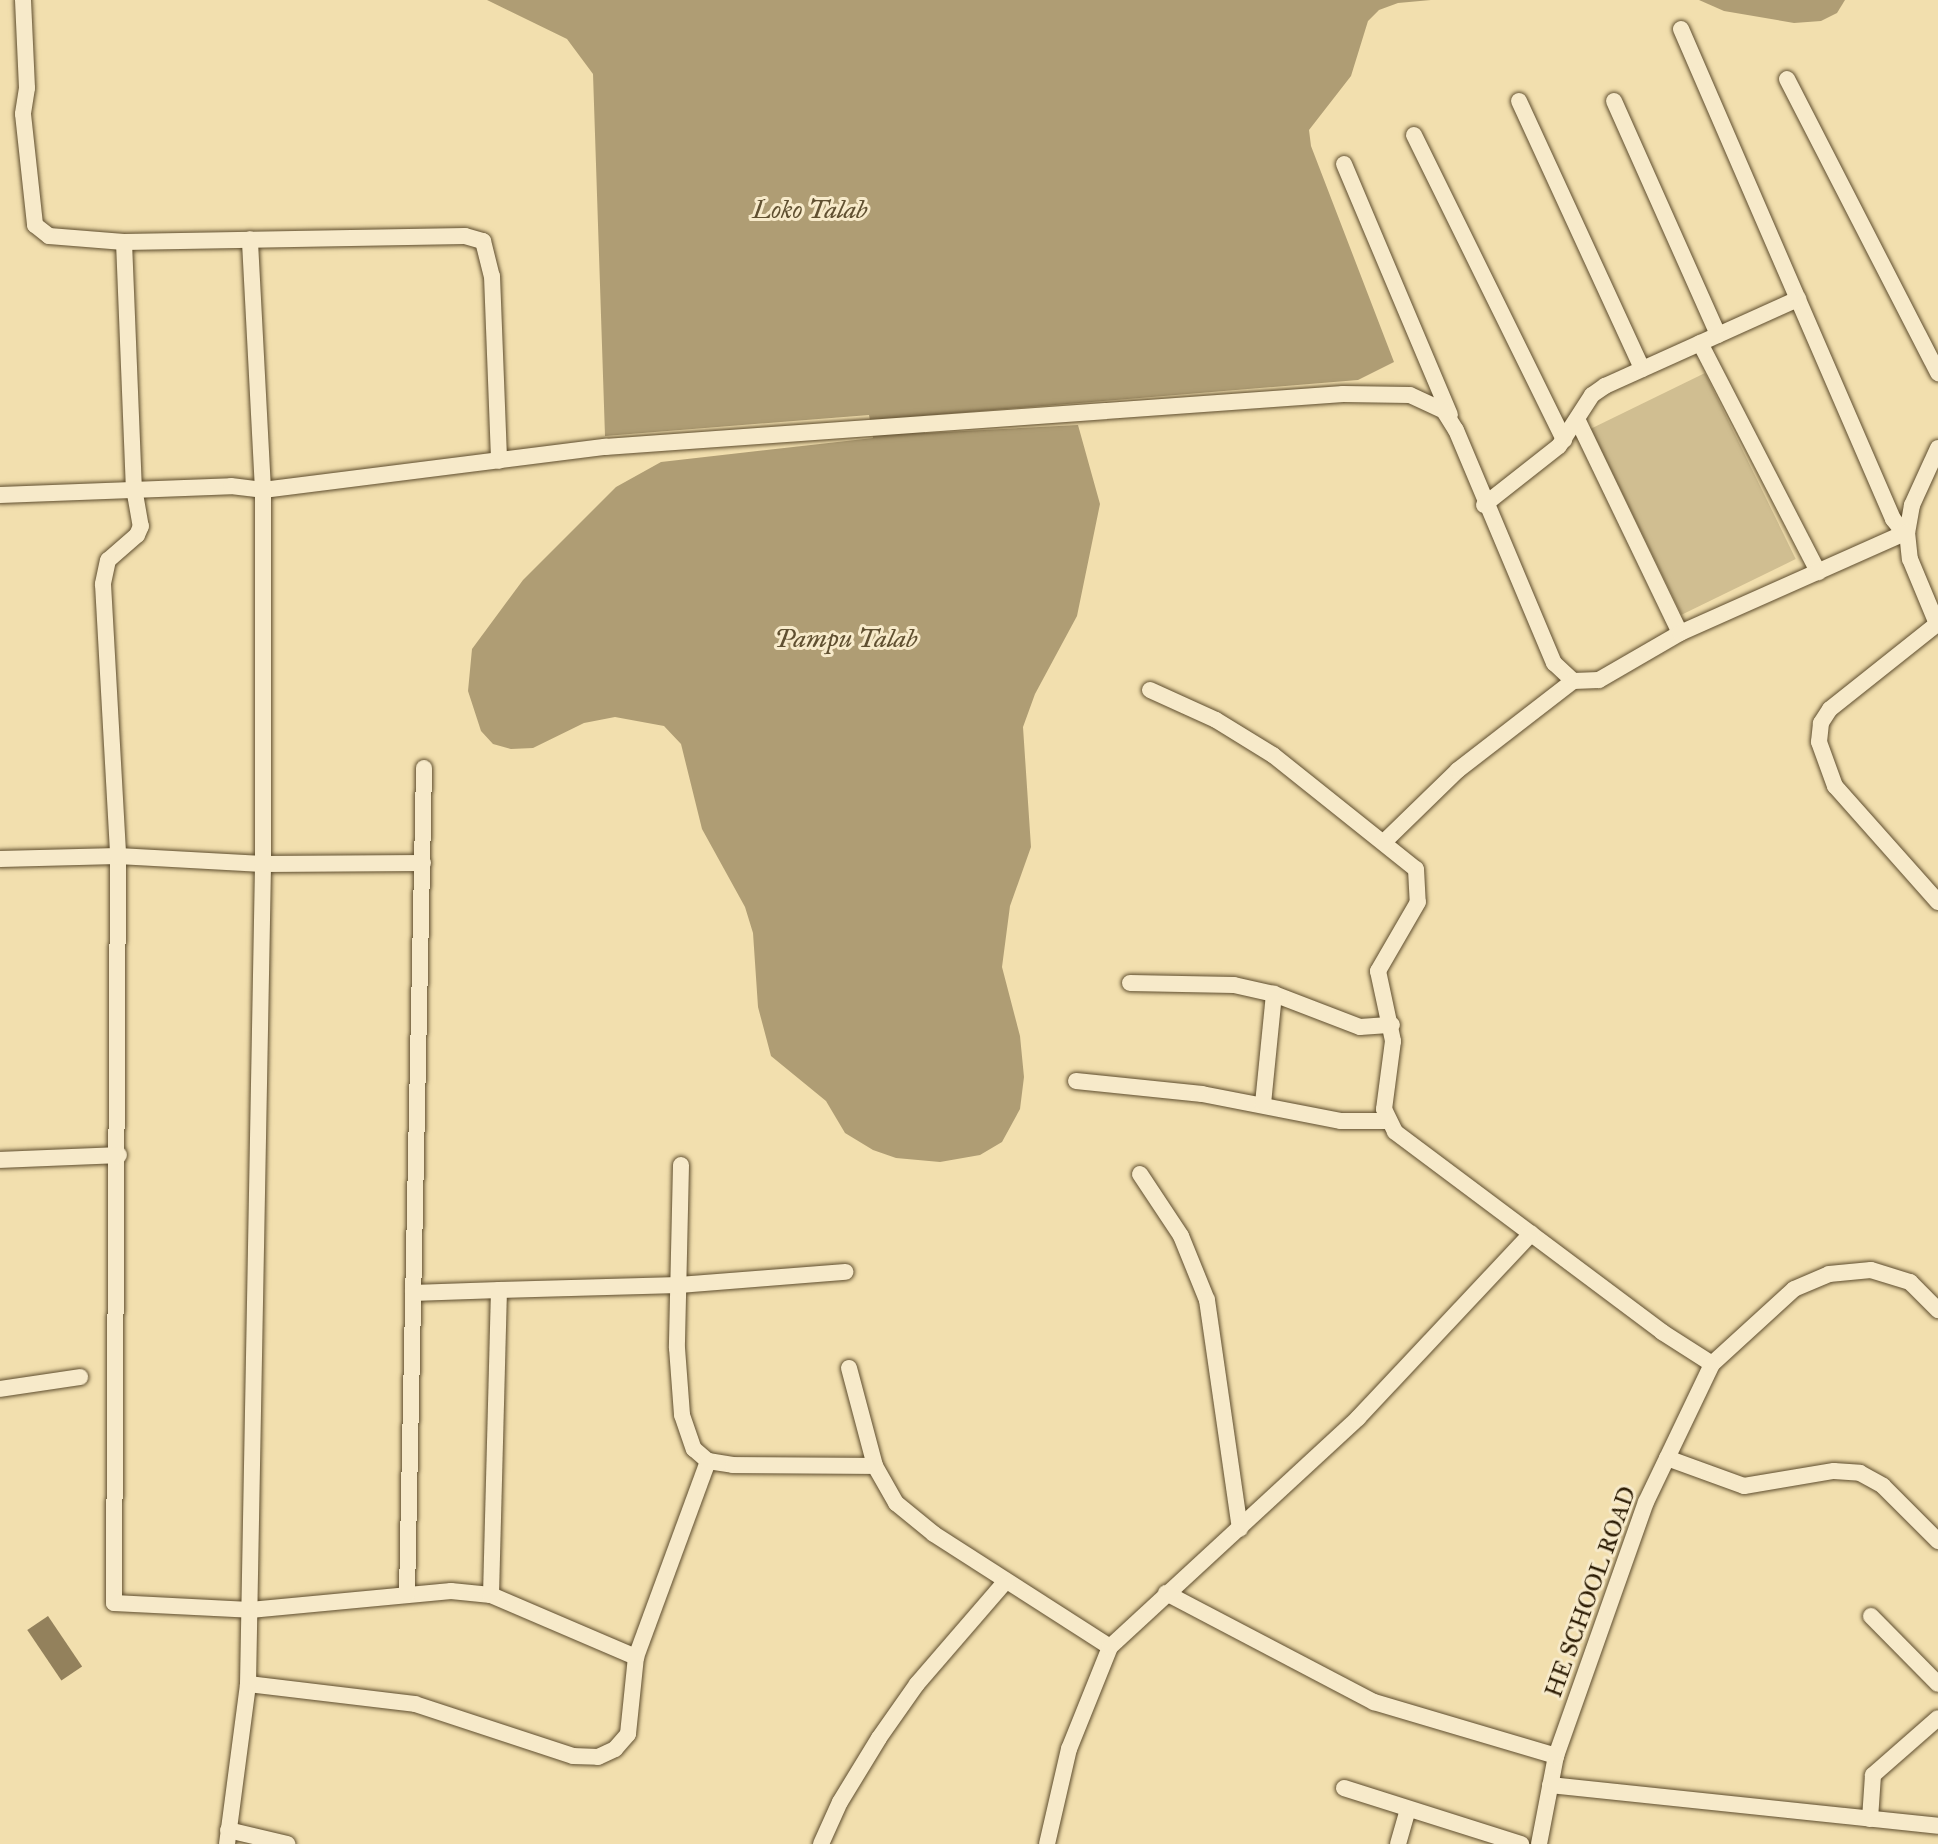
<!DOCTYPE html>
<html>
<head>
<meta charset="utf-8">
<style>
  body { margin:0 }
  #map { position:relative; width:1938px; height:1844px; overflow:hidden; background:#f2dfae; font-family:"IM FELL Great Primer",serif }
  div>[style] { position:absolute }
  [style*='--x'] { left:calc(var(--x)*1px); top:calc(var(--y)*1px); width:calc(var(--w)*1px); rotate:calc(var(--a)*1deg) }
  .green>* { inset:0; background:#d0be91; transform-origin:0 0 }
  .water>* { inset:0; background:#af9d74 }
  .building>* { inset:0; background:#93815c; transform-origin:0 0 }
  .roads { filter:drop-shadow(0 0 2px #5e4d2e) drop-shadow(0 0 2px #5e4d2e) }
  .street>* { height:16px; margin:-8px; padding:0 8px; transform-origin:8px; border-radius:8px; background:#f7eaca }
  span { translate:-50% -50%; white-space:nowrap; text-align:center; line-height:1.15; -webkit-text-stroke:6px #f7eaca; paint-order:stroke }
  .street-label { font-size:24px; color:#2c1c04 }
  .water-label { font-size:26px; color:#605031; font-style:italic }
</style>
</head>
<body>
<div id="map">
  <div class="green">
    <i style="left:1705px;top:373px;width:207px;height:127px;rotate:64deg"></i>
  </div>
  <div class="water">
    <i style="clip-path:polygon(487px 0,1431px 0,1398px 3px,1379px 10px,1368px 21px,1351px 76px,1309px 130px,1311px 146px,1394px 362px,1358px 380px,922px 416px,925px 433px,1078px 425px,1100px 504px,1077px 616px,1035px 694px,1023px 727px,1031px 847px,1010px 906px,1002px 967px,1020px 1036px,1024px 1077px,1020px 1109px,1002px 1142px,980px 1155px,940px 1162px,896px 1158px,873px 1150px,845px 1133px,826px 1101px,771px 1056px,758px 1007px,753px 933px,745px 907px,702px 829px,681px 744px,664px 726px,615px 717px,584px 723px,533px 748px,511px 749px,493px 744px,481px 731px,468px 691px,472px 649px,523px 580px,616px 487px,661px 462px,873px 438px,869px 415px,605px 436px,593px 74px,567px 39px)"></i>
    <i style="clip-path:polygon(1699px 0,1845px 0,1837px 13px,1821px 21px,1794px 23px,1724px 11px)"></i>
  </div>
  <div class="building">
    <i style="left:48px;top:1616px;width:61px;height:25px;rotate:56deg"></i>
  </div>
  <div class="roads">
    <div class="street">
      <i style="--x:23;--y:0;--w:88;--a:87.4"></i>
      <i style="--x:27;--y:88;--w:26;--a:99"></i>
      <i style="--x:23;--y:114;--w:112;--a:83.8"></i>
      <i style="--x:35;--y:225;--w:18;--a:38"></i>
      <i style="--x:49;--y:236;--w:75;--a:4.6"></i>
      <i style="--x:124;--y:242;--w:341;--a:-1"></i>
      <i style="--x:465;--y:236;--w:19;--a:16"></i>
      <i style="--x:483;--y:241;--w:36;--a:76"></i>
      <i style="--x:492;--y:276;--w:185;--a:87.8"></i>
      <i style="--x:1681;--y:29;--w:534;--a:66.6"></i>
      <i style="--x:1893;--y:519;--w:18;--a:52"></i>
      <i style="--x:1787;--y:79;--w:331;--a:62.8"></i>
      <i style="--x:1519;--y:101;--w:295;--a:65.3"></i>
      <i style="--x:1614;--y:101;--w:256;--a:66"></i>
      <i style="--x:1414;--y:135;--w:340;--a:63.8"></i>
      <i style="--x:1344;--y:164;--w:272;--a:67.1"></i>
      <i style="--x:124;--y:242;--w:246;--a:87.7"></i>
      <i style="--x:134;--y:488;--w:39;--a:80"></i>
      <i style="--x:141;--y:526;--w:10;--a:114"></i>
      <i style="--x:137;--y:535;--w:38;--a:139"></i>
      <i style="--x:108;--y:560;--w:25;--a:102"></i>
      <i style="--x:103;--y:584;--w:272;--a:86.8"></i>
      <i style="--x:118;--y:856;--w:747;--a:90.31"></i>
      <i style="--x:114;--y:1603;--w:136;--a:2.9"></i>
      <i style="--x:250;--y:1610;--w:202;--a:-5.4"></i>
      <i style="--x:451;--y:1591;--w:40;--a:5.7"></i>
      <i style="--x:491;--y:1595;--w:158;--a:23.2"></i>
      <i style="--x:636;--y:1657;--w:209;--a:-69.8"></i>
      <i style="--x:1700;--y:343;--w:258;--a:62.7"></i>
      <i style="--x:1578;--y:421;--w:235;--a:64.3"></i>
      <i style="--x:1938;--y:448;--w:63;--a:114.5"></i>
      <i style="--x:1912;--y:505;--w:27;--a:100"></i>
      <i style="--x:1907;--y:532;--w:27;--a:84"></i>
      <i style="--x:1910;--y:559;--w:70;--a:67.4"></i>
      <i style="--x:1937;--y:624;--w:137;--a:141.5"></i>
      <i style="--x:1830;--y:709;--w:17;--a:123"></i>
      <i style="--x:1821;--y:723;--w:19;--a:96"></i>
      <i style="--x:1819;--y:742;--w:47;--a:70"></i>
      <i style="--x:1835;--y:786;--w:155;--a:48.4"></i>
      <i style="--x:0;--y:495;--w:231;--a:-2.2"></i>
      <i style="--x:231;--y:486;--w:32;--a:7"></i>
      <i style="--x:263;--y:490;--w:345;--a:-7.2"></i>
      <i style="--x:605;--y:447;--w:740;--a:-4.11"></i>
      <i style="--x:1343;--y:394;--w:67;--a:0.9"></i>
      <i style="--x:1410;--y:395;--w:38;--a:25"></i>
      <i style="--x:1444;--y:411;--w:22;--a:58"></i>
      <i style="--x:1456;--y:430;--w:253;--a:67.2"></i>
      <i style="--x:1554;--y:663;--w:26;--a:43"></i>
      <i style="--x:1573;--y:681;--w:26;--a:-2"></i>
      <i style="--x:1599;--y:680;--w:94;--a:-30.1"></i>
      <i style="--x:1680;--y:633;--w:248;--a:-24"></i>
      <i style="--x:1484;--y:505;--w:95;--a:-38.2"></i>
      <i style="--x:1559;--y:446;--w:61;--a:-57.1"></i>
      <i style="--x:1592;--y:395;--w:16;--a:-35"></i>
      <i style="--x:1605;--y:386;--w:212;--a:-24.3"></i>
      <i style="--x:1150;--y:690;--w:72;--a:24.4"></i>
      <i style="--x:1216;--y:720;--w:67;--a:31.6"></i>
      <i style="--x:1273;--y:755;--w:183;--a:38.6"></i>
      <i style="--x:1416;--y:869;--w:33;--a:87"></i>
      <i style="--x:1418;--y:902;--w:80;--a:120.1"></i>
      <i style="--x:1378;--y:971;--w:72;--a:77.9"></i>
      <i style="--x:1393;--y:1041;--w:69;--a:97.5"></i>
      <i style="--x:1384;--y:1109;--w:25;--a:64"></i>
      <i style="--x:1395;--y:1132;--w:334;--a:36.8"></i>
      <i style="--x:1662;--y:1332;--w:59;--a:32.6"></i>
      <i style="--x:1385;--y:841;--w:102;--a:-44.2"></i>
      <i style="--x:1458;--y:770;--w:145;--a:-37.7"></i>
      <i style="--x:0;--y:859;--w:118;--a:-1.5"></i>
      <i style="--x:118;--y:856;--w:145;--a:3.2"></i>
      <i style="--x:263;--y:864;--w:160;--a:-0.4"></i>
      <i style="--x:1130;--y:983;--w:104;--a:1.1"></i>
      <i style="--x:1234;--y:985;--w:41;--a:12.7"></i>
      <i style="--x:1274;--y:994;--w:92;--a:21"></i>
      <i style="--x:1360;--y:1027;--w:32;--a:-4"></i>
      <i style="--x:1076;--y:1081;--w:127;--a:5.9"></i>
      <i style="--x:1202;--y:1094;--w:142;--a:11"></i>
      <i style="--x:1341;--y:1121;--w:46;--a:0"></i>
      <i style="--x:1263;--y:1104;--w:111;--a:-84.3"></i>
      <i style="--x:0;--y:1160;--w:119;--a:-2.4"></i>
      <i style="--x:681;--y:1165;--w:183;--a:91.3"></i>
      <i style="--x:677;--y:1348;--w:67;--a:85.7"></i>
      <i style="--x:682;--y:1415;--w:36;--a:71"></i>
      <i style="--x:694;--y:1449;--w:18;--a:41"></i>
      <i style="--x:708;--y:1461;--w:25;--a:9"></i>
      <i style="--x:733;--y:1465;--w:142;--a:0.4"></i>
      <i style="--x:1140;--y:1174;--w:74;--a:56.5"></i>
      <i style="--x:1181;--y:1236;--w:69;--a:67.9"></i>
      <i style="--x:1207;--y:1300;--w:231;--a:81.8"></i>
      <i style="--x:413;--y:1293;--w:86;--a:-2"></i>
      <i style="--x:849;--y:1368;--w:101;--a:75.1"></i>
      <i style="--x:875;--y:1466;--w:43;--a:60.4"></i>
      <i style="--x:896;--y:1503;--w:49;--a:39.2"></i>
      <i style="--x:934;--y:1534;--w:209;--a:32.7"></i>
      <i style="--x:0;--y:1389;--w:81;--a:-8.5"></i>
      <i style="--x:1667;--y:1458;--w:82;--a:20"></i>
      <i style="--x:1744;--y:1486;--w:91;--a:-9.5"></i>
      <i style="--x:1834;--y:1471;--w:26;--a:4"></i>
      <i style="--x:1860;--y:1473;--w:26;--a:29"></i>
      <i style="--x:1883;--y:1486;--w:78;--a:45"></i>
      <i style="--x:1166;--y:1593;--w:235;--a:27.7"></i>
      <i style="--x:1374;--y:1702;--w:190;--a:16.5"></i>
      <i style="--x:407;--y:1594;--w:826;--a:-88.82"></i>
      <i style="--x:491;--y:1595;--w:305;--a:-88.5"></i>
      <i style="--x:499;--y:1290;--w:180;--a:-1.6"></i>
      <i style="--x:679;--y:1285;--w:167;--a:-4.5"></i>
      <i style="--x:1871;--y:1616;--w:95;--a:45.4"></i>
      <i style="--x:248;--y:1684;--w:168;--a:6.8"></i>
      <i style="--x:415;--y:1704;--w:166;--a:18.2"></i>
      <i style="--x:573;--y:1756;--w:25;--a:2"></i>
      <i style="--x:598;--y:1757;--w:19;--a:-25"></i>
      <i style="--x:615;--y:1749;--w:20;--a:-49"></i>
      <i style="--x:628;--y:1734;--w:77;--a:-84.1"></i>
      <i style="--x:1550;--y:1785;--w:390;--a:6"></i>
      <i style="--x:1344;--y:1788;--w:186;--a:17.6"></i>
      <i style="--x:1870;--y:1819;--w:44;--a:-86.1"></i>
      <i style="--x:1873;--y:1775;--w:86;--a:-41.2"></i>
      <i style="--x:228;--y:1830;--w:61;--a:13.3"></i>
      <i style="--x:227;--y:1844;--w:161;--a:-82.5"></i>
      <i style="--x:248;--y:1684;--w:820;--a:-88.95"></i>
      <i style="--x:263;--y:864;--w:374;--a:-90"></i>
      <i style="--x:263;--y:490;--w:251;--a:-93"></i>
      <i style="--x:821;--y:1844;--w:46;--a:-65.7"></i>
      <i style="--x:840;--y:1802;--w:75;--a:-58.6"></i>
      <i style="--x:879;--y:1738;--w:66;--a:-54.9"></i>
      <i style="--x:917;--y:1684;--w:136;--a:-49.2"></i>
      <i style="--x:1047;--y:1844;--w:98;--a:-77"></i>
      <i style="--x:1069;--y:1749;--w:110;--a:-68.1"></i>
      <i style="--x:1110;--y:1647;--w:338;--a:-42.7"></i>
      <i style="--x:1358;--y:1418;--w:253;--a:-46.8"></i>
      <i style="--x:1398;--y:1844;--w:36;--a:-74"></i>
      <i style="--x:1539;--y:1844;--w:90;--a:-79.1"></i>
      <i style="--x:1556;--y:1756;--w:269;--a:-70.5"></i>
      <i style="--x:1646;--y:1502;--w:153;--a:-64.4"></i>
      <i style="--x:1712;--y:1364;--w:111;--a:-42.4"></i>
      <i style="--x:1794;--y:1289;--w:38;--a:-23"></i>
      <i style="--x:1829;--y:1274;--w:42;--a:-5.4"></i>
      <i style="--x:1871;--y:1270;--w:41;--a:17.1"></i>
      <i style="--x:1910;--y:1282;--w:40;--a:45"></i>
    </div>
  </div>
  <div class="street-label">
    <span style="left:1591px;top:1592px;rotate:-70deg">HE SCHOOL ROAD</span>
  </div>
  <div class="water-label">
    <span style="left:810px;top:210px">Loko Talab</span>
    <span style="left:846px;top:639px">Pampu Talab</span>
  </div>
</div>
</body>
</html>
